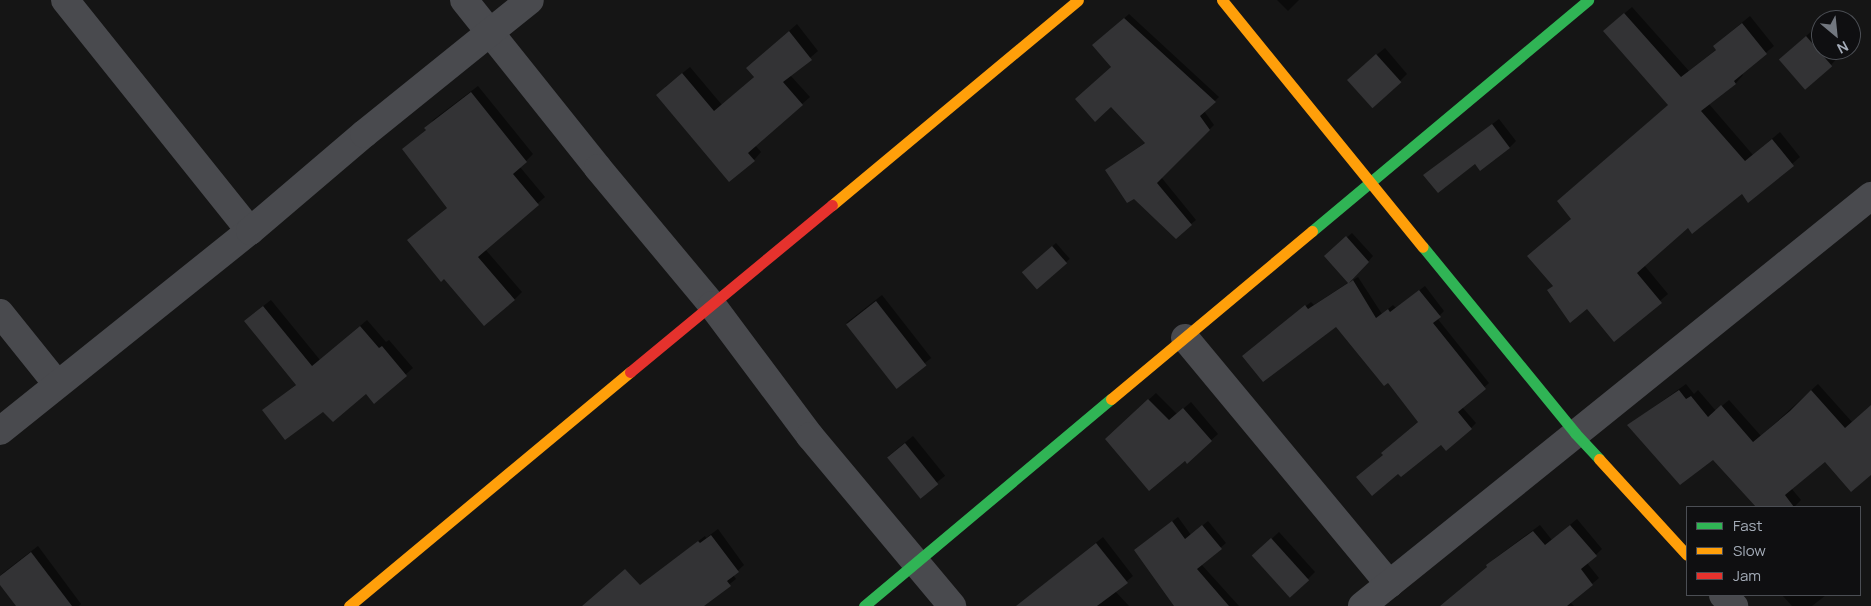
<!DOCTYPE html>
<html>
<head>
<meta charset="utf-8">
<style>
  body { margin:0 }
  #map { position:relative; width:1871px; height:606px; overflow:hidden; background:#151515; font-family:Manrope,sans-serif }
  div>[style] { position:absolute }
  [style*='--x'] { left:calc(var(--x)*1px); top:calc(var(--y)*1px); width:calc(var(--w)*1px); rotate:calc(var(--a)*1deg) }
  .shadow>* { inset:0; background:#0007; transform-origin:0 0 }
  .building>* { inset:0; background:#333335; transform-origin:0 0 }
  .street>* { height:28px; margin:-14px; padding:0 14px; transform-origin:14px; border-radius:14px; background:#494a4e }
  .fast>* { height:11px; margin:-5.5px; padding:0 5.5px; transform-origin:5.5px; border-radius:5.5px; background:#30b455 }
  .slow>* { height:11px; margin:-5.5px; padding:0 5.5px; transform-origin:5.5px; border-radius:5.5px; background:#ff9f0a }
  .jam>* { height:11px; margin:-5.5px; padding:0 5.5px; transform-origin:5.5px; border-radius:5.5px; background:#e5322d }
  span { translate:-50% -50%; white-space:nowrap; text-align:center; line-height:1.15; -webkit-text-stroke:4.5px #0f0f11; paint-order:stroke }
  .legend { position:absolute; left:1686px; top:506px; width:175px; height:90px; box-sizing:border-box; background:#0f0f11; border:1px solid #4b4e54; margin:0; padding:6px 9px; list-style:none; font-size:15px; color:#a4acb8 }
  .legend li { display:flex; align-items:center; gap:10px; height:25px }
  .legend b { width:25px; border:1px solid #4b4e54 }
  .north { position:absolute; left:1811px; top:10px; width:50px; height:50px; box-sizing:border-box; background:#0f0f11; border:1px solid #4b4e54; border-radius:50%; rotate:152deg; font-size:14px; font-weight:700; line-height:20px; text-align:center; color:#a4acb8 }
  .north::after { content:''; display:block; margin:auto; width:18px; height:22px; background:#72777f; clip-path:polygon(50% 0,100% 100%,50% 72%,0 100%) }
</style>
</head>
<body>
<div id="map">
  <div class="shadow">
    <i style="clip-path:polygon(1277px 0,1299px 0,1288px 11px)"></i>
    <i style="clip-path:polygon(1632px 7px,1689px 71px,1717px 49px,1714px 46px,1722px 39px,1750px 16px,1774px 46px,1741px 73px,1743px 75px,1736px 83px,1709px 104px,1753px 155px,1780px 132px,1800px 157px,1748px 202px,1743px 192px,1688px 226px,1644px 265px,1668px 294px,1614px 340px,1587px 307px,1548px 290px,1554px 285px,1572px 218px,1558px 201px,1670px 104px,1612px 24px)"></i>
    <i style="clip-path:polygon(1129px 14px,1219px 97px,1204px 111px,1214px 125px,1161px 177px,1196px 220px,1191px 224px,1106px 170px,1146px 142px,1099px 41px)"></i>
    <i style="clip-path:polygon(797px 24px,818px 51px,790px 75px,810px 97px,755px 145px,761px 152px,754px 160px,665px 87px,690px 67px,722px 105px,755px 76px,756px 60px)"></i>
    <i style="clip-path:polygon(1814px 29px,1821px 38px,1821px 50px,1832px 50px,1838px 57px,1831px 65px,1788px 52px)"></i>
    <i style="clip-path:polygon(1385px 48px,1407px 74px,1400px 81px,1356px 72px)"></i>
    <i style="clip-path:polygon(478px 86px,533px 154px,520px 167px,545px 197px,485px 249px,522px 292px,514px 300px,445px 277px,409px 240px,448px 207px,403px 149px,427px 129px,433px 120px)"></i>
    <i style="clip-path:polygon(1499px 119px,1516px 141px,1510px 147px,1481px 169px,1475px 162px,1425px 175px)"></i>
    <i style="clip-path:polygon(1352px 233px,1373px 256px,1350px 282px,1358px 277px,1382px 314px,1393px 305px,1396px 308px,1425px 286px,1444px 311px,1437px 318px,1489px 383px,1462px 407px,1476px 423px,1471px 428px,1446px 449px,1441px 443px,1398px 472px,1382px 453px,1419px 421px,1388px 381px,1336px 325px,1249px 351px,1311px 302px,1314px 305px,1349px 282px,1330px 252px)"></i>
    <i style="left:1056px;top:243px;width:21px;height:39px;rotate:49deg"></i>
    <i style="left:882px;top:295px;width:80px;height:45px;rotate:52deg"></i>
    <i style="clip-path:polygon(271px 300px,320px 360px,367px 320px,386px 342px,389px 340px,413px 368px,374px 402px,366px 393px,323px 410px,264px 410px,297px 384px,253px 314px)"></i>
    <i style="clip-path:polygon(1686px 384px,1694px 394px,1698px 390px,1716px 411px,1729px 400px,1761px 436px,1818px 384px,1852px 422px,1871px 406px,1871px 472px,1825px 460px,1791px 488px,1801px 500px,1794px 507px,1758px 507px,1713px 458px,1629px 425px)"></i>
    <i style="clip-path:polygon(1156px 393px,1177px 414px,1191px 402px,1218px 434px,1187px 462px,1114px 432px)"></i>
    <i style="left:913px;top:436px;width:51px;height:32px;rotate:51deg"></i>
    <i style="clip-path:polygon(1178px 517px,1191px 535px,1208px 521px,1226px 543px,1201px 564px,1239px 606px,1180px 606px,1141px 545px)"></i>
    <i style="clip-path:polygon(1577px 519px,1602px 549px,1587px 563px,1599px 578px,1570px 602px,1574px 606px,1467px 606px,1488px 565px,1494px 559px,1540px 525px,1552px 540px)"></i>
    <i style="clip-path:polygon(718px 529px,744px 565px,733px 575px,736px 579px,702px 606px,660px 606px,644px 583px,705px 536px,706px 538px)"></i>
    <i style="clip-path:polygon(1279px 532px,1315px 572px,1308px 579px,1261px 549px)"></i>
    <i style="clip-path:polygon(1103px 537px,1133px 576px,1115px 591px,1129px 606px,1018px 606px)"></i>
    <i style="clip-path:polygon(38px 546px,81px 604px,79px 606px,18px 606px,0 583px,0 576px,3px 573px)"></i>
    <i style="clip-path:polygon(1782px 595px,1826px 595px,1812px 606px,1792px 606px)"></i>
  </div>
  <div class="building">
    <i style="clip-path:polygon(1624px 13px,1681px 77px,1716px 50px,1713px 46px,1742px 23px,1767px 54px,1734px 81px,1736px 84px,1701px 111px,1745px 161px,1772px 139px,1794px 166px,1748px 203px,1742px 194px,1692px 234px,1688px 228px,1637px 273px,1662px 303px,1614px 342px,1587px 309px,1570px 323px,1547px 290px,1553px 286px,1527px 256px,1571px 219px,1557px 201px,1668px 105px,1603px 31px)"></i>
    <i style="clip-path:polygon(1124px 18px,1216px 102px,1200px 116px,1210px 130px,1157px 183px,1192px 225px,1176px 239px,1134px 199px,1127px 203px,1105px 170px,1145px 143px,1111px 107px,1095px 122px,1075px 99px,1111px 67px,1092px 45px)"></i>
    <i style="clip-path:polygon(789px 31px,812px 60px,783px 82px,803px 105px,748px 153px,755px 161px,729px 182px,656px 95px,682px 73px,714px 111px,754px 77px,746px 68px)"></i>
    <i style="left:1806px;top:36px;width:40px;height:36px;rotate:49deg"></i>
    <i style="left:1376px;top:54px;width:38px;height:39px;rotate:48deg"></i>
    <i style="clip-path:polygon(471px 92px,527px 162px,513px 174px,539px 205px,478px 257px,515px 300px,484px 326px,444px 279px,441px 282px,407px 240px,447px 208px,402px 149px,426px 130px,424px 128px)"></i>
    <i style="clip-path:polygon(1492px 124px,1510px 148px,1480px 171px,1475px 164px,1438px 193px,1423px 175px)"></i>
    <i style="clip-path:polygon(1346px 236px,1369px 262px,1349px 283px,1353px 280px,1376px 318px,1388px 309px,1390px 312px,1419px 290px,1441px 317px,1433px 323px,1486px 389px,1458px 412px,1472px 429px,1446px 451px,1441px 445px,1401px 477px,1398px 474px,1372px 496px,1356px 477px,1383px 455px,1381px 453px,1418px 422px,1388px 383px,1384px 386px,1336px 327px,1263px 382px,1242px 356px,1305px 305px,1308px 309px,1348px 283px,1324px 256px)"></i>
    <i style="left:1052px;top:246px;width:23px;height:40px;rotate:49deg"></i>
    <i style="left:876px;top:301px;width:82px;height:38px;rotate:52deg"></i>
    <i style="clip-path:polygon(263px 306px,312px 366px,360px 326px,379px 348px,382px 346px,407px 376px,374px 404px,366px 394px,333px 422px,323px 412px,285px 440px,262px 410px,296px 385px,244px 321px)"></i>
    <i style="clip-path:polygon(1679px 390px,1686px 399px,1691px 396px,1708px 417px,1721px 405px,1753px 442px,1790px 411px,1811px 390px,1845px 428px,1871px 405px,1871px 475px,1851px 492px,1825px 462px,1785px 495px,1794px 507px,1756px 507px,1713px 460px,1680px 485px,1627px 425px)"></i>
    <i style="clip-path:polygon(1148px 399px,1169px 420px,1183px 408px,1212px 441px,1187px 464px,1185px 461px,1149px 491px,1105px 439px)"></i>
    <i style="left:905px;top:443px;width:53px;height:23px;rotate:51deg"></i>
    <i style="clip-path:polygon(1172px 521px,1185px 539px,1202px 525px,1222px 549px,1197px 569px,1229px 606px,1174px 606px,1134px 550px)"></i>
    <i style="clip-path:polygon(1570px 525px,1597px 556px,1581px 569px,1593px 585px,1567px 606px,1440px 606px,1487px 567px,1486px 565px,1533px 531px,1545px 545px)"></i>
    <i style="clip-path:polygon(711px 535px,739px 572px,727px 581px,731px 586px,704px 606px,582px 606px,625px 569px,640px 585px,698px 541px,700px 543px)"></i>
    <i style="left:1271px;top:538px;width:57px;height:26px;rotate:48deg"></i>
    <i style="clip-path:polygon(1096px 543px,1128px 583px,1097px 606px,1016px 606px)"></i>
    <i style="clip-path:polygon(31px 552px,72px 606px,16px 606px,0 585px,0 576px)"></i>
  </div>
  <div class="street">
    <i style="--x:65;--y:0;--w:296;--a:51.3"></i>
    <i style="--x:464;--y:0;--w:215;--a:51.4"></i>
    <i style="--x:598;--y:168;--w:178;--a:50.2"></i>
    <i style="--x:712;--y:305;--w:164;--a:53.2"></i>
    <i style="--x:810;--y:436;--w:222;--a:50.1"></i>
    <i style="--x:0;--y:313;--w:91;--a:51.2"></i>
    <i style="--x:1185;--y:338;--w:320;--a:50.3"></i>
    <i style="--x:0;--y:431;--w:320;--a:-38.7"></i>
    <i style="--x:250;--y:231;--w:150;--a:-40.4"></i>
    <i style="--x:364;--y:134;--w:213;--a:-38.9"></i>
    <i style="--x:1723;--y:595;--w:16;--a:45"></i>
    <i style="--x:1362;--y:606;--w:654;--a:-38.85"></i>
  </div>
  <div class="fast">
    <i style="--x:1312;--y:231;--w:360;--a:-39.9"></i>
    <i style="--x:1423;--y:247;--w:240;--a:50.7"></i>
    <i style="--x:1575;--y:433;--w:35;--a:47"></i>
    <i style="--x:864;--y:606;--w:322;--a:-40"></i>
  </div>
  <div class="slow">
    <i style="--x:1222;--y:0;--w:318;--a:50.9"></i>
    <i style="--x:832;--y:205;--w:320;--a:-39.8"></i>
    <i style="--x:1111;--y:399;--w:262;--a:-39.9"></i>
    <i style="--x:1599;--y:459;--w:130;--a:47.5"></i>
    <i style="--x:349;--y:606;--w:366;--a:-39.8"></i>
  </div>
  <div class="jam">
    <i style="--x:630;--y:372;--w:262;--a:-39.6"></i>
  </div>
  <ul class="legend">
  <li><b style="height:6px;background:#30b455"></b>Fast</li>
  <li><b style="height:6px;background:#ff9f0a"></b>Slow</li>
  <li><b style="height:6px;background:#e5322d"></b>Jam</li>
  </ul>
  <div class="north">N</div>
</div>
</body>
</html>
